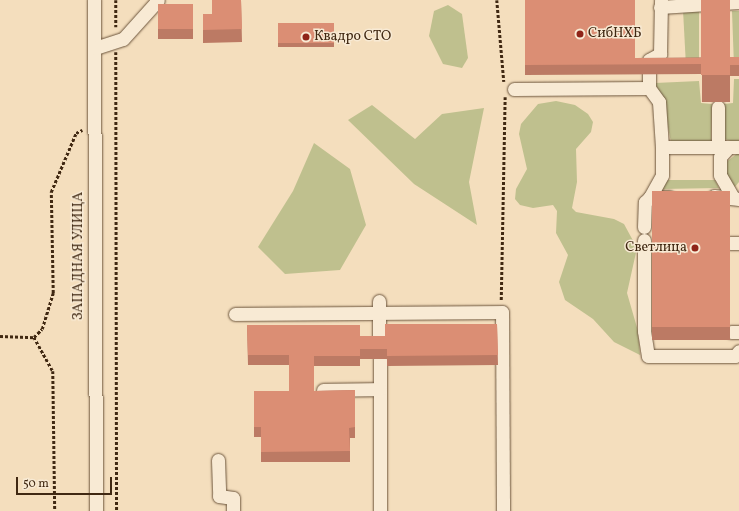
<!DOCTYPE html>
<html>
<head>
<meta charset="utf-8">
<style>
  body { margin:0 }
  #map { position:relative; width:739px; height:511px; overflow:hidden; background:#f4debd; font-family:Vollkorn,serif }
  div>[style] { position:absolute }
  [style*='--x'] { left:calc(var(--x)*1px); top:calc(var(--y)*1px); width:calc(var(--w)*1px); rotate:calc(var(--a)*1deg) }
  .green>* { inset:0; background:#bfc08e }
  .path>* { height:2.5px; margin-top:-1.25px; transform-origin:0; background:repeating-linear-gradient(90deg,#402812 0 3px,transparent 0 5px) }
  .roads { filter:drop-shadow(0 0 1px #6d563d) drop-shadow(0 0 1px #6d563d) }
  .minor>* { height:13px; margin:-6.5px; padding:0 6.5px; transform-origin:6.5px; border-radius:6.5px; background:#f8ead4 }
  .wall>* { inset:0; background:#bc7a64; transform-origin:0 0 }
  .building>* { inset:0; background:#db8e74; transform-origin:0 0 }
  .dots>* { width:11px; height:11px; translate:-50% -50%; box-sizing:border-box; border:2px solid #f8ead4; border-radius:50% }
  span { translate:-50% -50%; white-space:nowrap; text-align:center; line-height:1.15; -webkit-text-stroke:3px #f8ead4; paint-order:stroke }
  .poi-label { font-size:14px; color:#402812 }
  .left { translate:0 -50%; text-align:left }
  .right { translate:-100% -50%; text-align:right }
  .street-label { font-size:14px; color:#402812 }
  .scale { position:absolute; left:16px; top:477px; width:96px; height:18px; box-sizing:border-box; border:2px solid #402812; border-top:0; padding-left:5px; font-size:12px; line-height:14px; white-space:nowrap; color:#402812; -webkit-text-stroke:3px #f8ead4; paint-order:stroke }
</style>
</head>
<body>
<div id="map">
  <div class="green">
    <i style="clip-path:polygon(448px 5px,462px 14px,468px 58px,462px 68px,443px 64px,429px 36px,434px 11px)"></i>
    <i style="clip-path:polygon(699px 9px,699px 66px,686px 66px,683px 10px)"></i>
    <i style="clip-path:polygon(732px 11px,739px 11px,739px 66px,734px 66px)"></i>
    <i style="clip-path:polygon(734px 79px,739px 79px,739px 144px,725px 139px,724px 104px,733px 103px)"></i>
    <i style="clip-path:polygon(699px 81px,701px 103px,712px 104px,711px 141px,671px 142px,662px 97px,655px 83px)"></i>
    <i style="clip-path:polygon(556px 101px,575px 105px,588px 114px,593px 122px,591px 132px,576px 149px,577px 182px,572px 208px,576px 212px,614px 219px,624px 224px,637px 248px,627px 293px,638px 331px,640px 355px,614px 342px,593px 319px,565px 300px,559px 282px,568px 255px,556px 233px,557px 211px,553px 205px,533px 208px,520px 205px,515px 199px,516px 189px,527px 169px,519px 134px,521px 124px,538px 104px)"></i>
    <i style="clip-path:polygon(372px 105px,415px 139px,442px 114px,484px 108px,469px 182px,477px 225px,414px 184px,348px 120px)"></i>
    <i style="clip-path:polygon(314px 143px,350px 169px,366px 225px,340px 270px,285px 274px,258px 247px,293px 191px)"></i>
    <i style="clip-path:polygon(739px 152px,739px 182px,734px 188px,724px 175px,724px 164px)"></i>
    <i style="clip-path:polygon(666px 180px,715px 180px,719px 188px,661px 189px)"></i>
  </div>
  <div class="path">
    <i style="--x:116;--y:0;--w:27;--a:90"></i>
    <i style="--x:497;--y:0;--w:82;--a:85.1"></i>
    <i style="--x:116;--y:52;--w:459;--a:89.9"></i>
    <i style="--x:501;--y:300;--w:203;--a:-88.9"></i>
    <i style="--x:0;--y:336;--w:34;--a:2"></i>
    <i style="--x:34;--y:337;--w:39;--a:61"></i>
    <i style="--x:53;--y:371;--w:140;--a:89.2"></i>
    <i style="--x:34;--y:337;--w:11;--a:-45"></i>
    <i style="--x:42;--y:329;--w:38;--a:-73"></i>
    <i style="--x:53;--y:293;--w:101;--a:-91.1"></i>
    <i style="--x:51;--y:192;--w:64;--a:-67"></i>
    <i style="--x:76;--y:133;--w:7;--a:-27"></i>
  </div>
  <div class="roads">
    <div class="minor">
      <i style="--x:94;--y:0;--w:511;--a:89.78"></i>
      <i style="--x:660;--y:7;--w:79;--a:-3.6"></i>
      <i style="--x:95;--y:48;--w:29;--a:-18"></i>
      <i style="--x:123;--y:39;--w:52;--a:-48.1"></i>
      <i style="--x:649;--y:88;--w:28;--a:-90"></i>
      <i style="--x:649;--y:60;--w:13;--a:-29"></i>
      <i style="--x:660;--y:54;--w:54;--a:-88.9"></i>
      <i style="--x:514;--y:89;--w:135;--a:-0.4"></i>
      <i style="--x:649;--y:88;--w:17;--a:54"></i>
      <i style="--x:659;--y:102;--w:45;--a:86.2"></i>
      <i style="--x:662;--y:147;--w:77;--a:0"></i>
      <i style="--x:718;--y:148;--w:41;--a:-90"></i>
      <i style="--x:728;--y:148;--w:12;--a:132"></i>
      <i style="--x:720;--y:157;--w:18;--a:90"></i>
      <i style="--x:720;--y:175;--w:24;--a:60"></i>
      <i style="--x:714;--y:196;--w:25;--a:7"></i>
      <i style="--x:650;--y:197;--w:25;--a:-61"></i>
      <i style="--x:662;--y:175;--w:28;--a:-90"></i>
      <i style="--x:644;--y:227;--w:25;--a:-88"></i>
      <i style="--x:645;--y:202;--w:7;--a:-45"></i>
      <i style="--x:650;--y:197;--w:19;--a:0"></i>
      <i style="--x:644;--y:240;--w:91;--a:90"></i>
      <i style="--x:644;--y:331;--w:25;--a:81"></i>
      <i style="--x:648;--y:356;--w:87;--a:0"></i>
      <i style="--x:735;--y:356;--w:6;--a:-51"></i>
      <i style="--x:730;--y:243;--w:9;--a:0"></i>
      <i style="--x:379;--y:301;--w:45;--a:90"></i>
      <i style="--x:235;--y:314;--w:267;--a:-0.4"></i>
      <i style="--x:502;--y:312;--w:199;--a:89.7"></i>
      <i style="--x:731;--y:332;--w:8;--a:0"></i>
      <i style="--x:380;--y:359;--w:152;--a:90"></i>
      <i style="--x:323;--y:390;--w:57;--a:-1"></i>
      <i style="--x:218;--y:460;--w:36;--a:88"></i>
      <i style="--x:219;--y:496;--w:14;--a:8"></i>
      <i style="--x:233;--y:498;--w:13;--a:90"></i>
    </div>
  </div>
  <div class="wall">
    <i style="clip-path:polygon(241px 0,242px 42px,203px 43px,203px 14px,212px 14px)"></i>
    <i style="clip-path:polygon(525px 0,635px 58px,739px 57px,739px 76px,730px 76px,730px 102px,702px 102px,702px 74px,525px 75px)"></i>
    <i style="left:158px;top:4px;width:35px;height:35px"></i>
    <i style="left:278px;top:23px;width:56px;height:24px"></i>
    <i style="left:652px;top:191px;width:78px;height:149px"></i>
    <i style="clip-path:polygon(497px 324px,498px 365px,387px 366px,387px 359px,360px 359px,360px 366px,314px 366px,314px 391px,355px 390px,355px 438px,350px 438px,350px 462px,261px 462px,261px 437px,254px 437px,254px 391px,289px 391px,289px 365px,248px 365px,247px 325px,360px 336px,385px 336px)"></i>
  </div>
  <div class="building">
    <i style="clip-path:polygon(212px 0,241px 0,242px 29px,203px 30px,203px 14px,212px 14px)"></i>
    <i style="clip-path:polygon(525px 0,635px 0,635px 58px,701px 58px,702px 64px,525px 65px)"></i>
    <i style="left:701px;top:0;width:29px;height:75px"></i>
    <i style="left:158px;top:4px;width:35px;height:25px"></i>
    <i style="left:278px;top:23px;width:56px;height:20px"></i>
    <i style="left:730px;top:57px;width:9px;height:8px"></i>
    <i style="left:652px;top:191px;width:78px;height:136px"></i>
    <i style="clip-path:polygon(385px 324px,497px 324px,498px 355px,387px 356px,387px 349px,360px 349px,360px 356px,314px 356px,314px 391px,355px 390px,355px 427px,349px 428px,350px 451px,261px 452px,261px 427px,254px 427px,254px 391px,289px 391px,289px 355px,248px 355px,247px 325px,360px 325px,360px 336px,385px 336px)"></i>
  </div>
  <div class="dots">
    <i style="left:580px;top:34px;background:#8f2418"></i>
    <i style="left:306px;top:37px;background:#8f2418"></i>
    <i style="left:695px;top:248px;background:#8f2418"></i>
  </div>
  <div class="poi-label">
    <span class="left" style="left:588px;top:34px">СибНХБ</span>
    <span class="left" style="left:314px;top:37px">Квадро СТО</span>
    <span class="right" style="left:687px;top:248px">Светлица</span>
  </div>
  <div class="street-label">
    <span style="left:79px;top:256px;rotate:-90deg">ЗАПАДНАЯ УЛИЦА</span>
  </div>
  <div class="scale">50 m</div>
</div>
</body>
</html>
